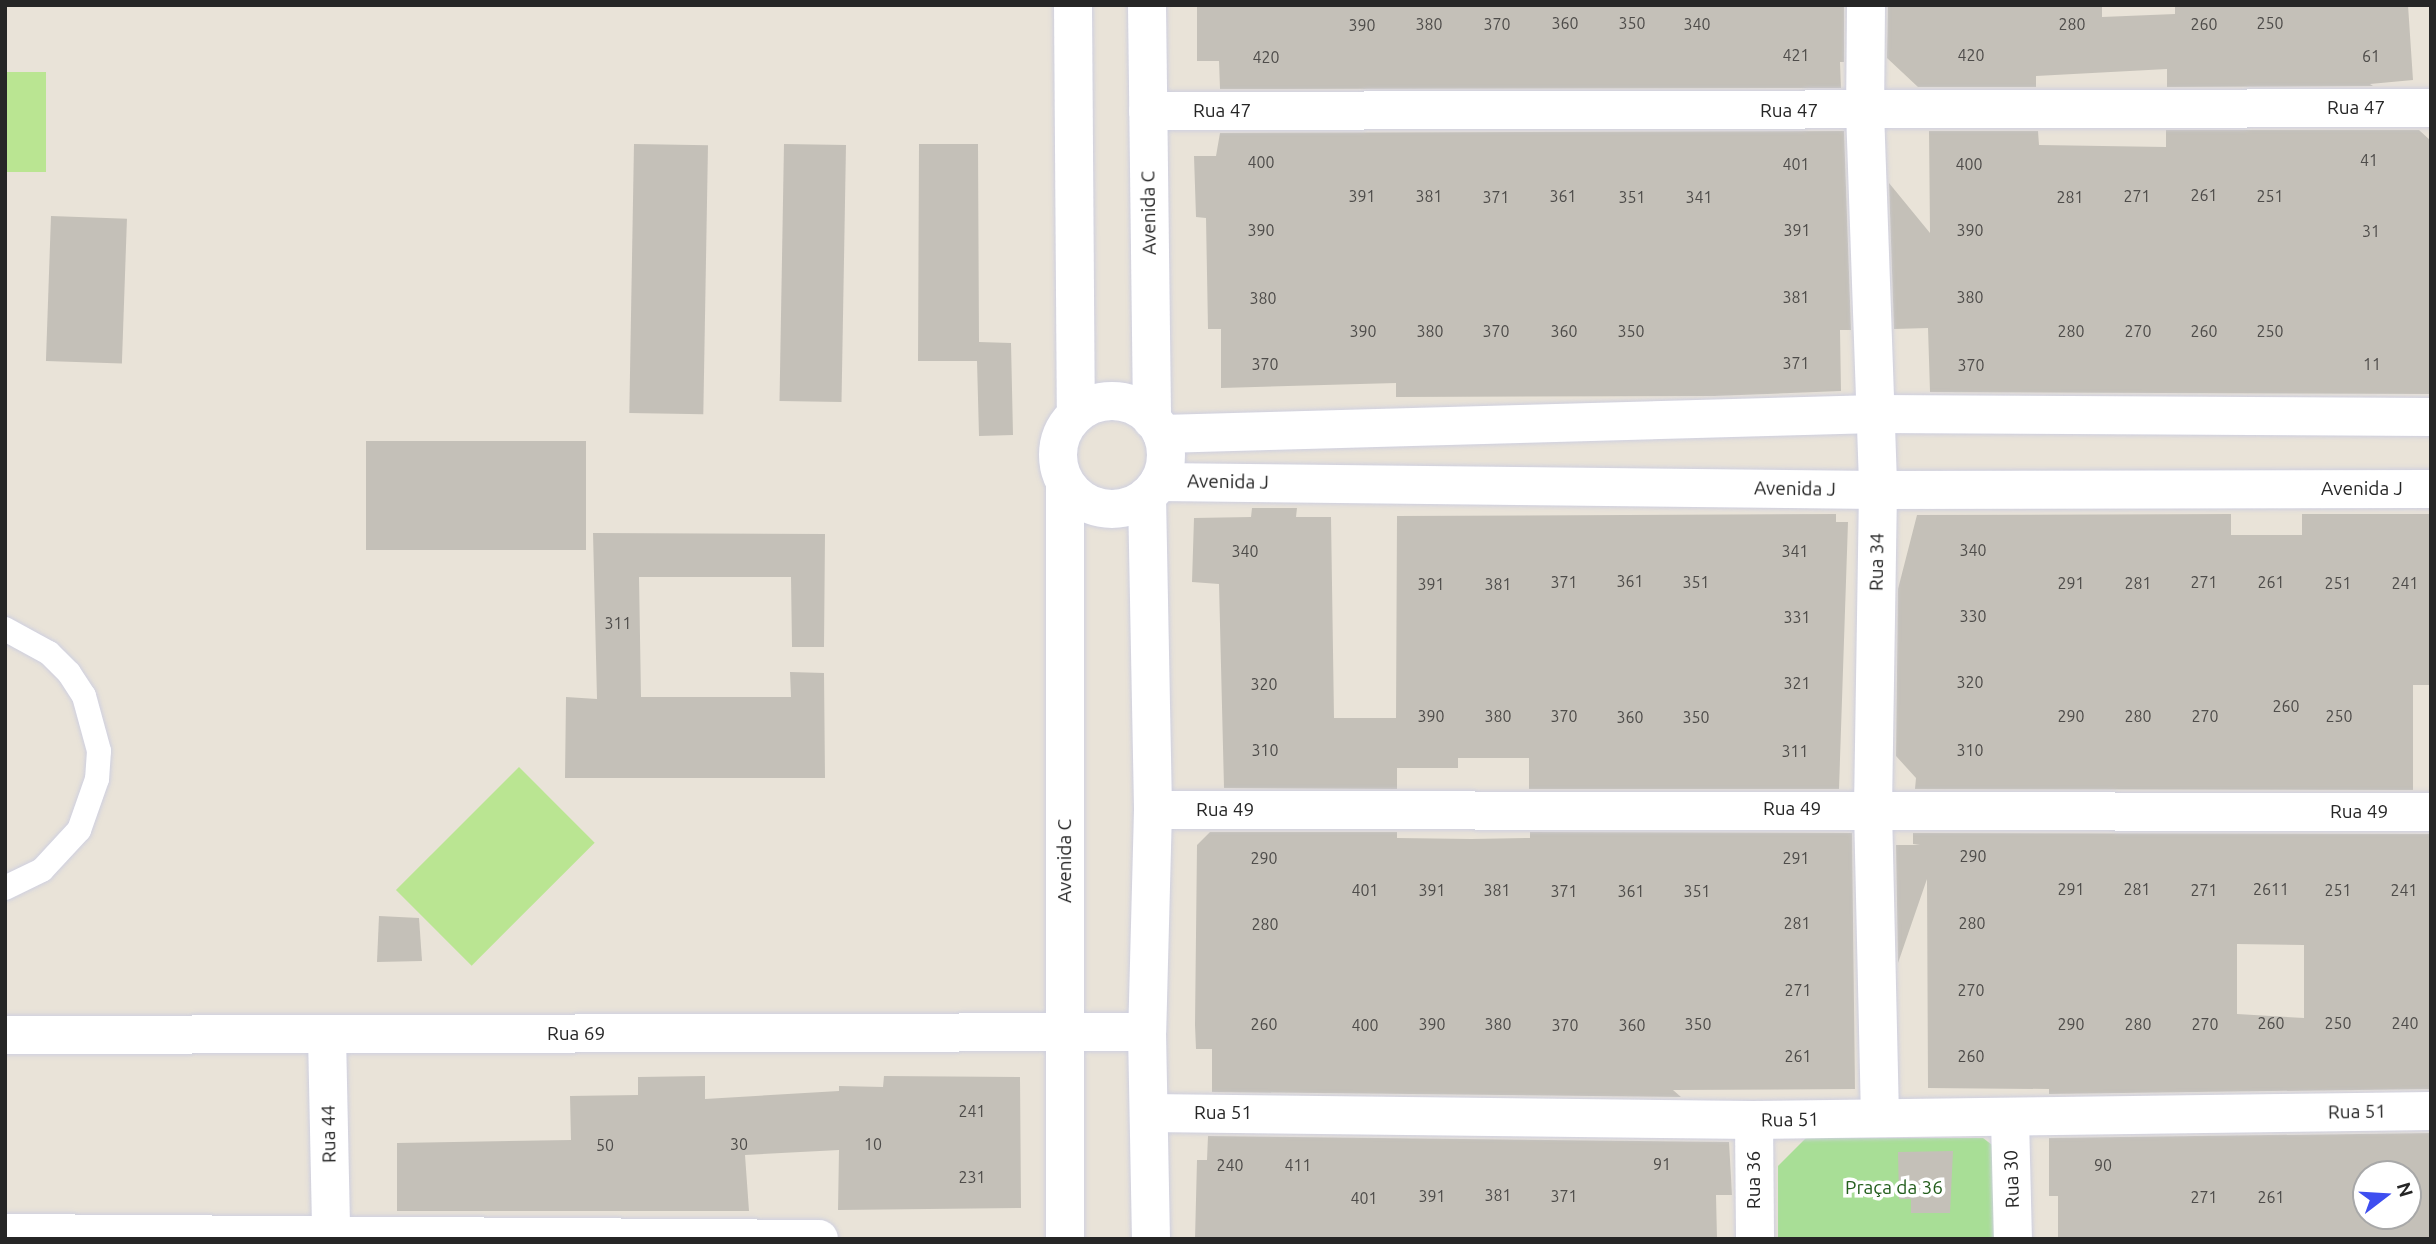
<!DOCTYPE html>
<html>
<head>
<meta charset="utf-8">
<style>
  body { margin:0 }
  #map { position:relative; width:2436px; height:1244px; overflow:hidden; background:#e9e3d8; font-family:Ubuntu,sans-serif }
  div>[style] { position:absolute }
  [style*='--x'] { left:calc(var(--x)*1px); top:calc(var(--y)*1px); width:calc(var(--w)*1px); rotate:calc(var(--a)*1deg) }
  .green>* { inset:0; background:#a8de96 }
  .pitch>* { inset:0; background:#bae592; transform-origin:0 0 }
  .building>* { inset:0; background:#c4c0b8; transform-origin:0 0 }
  .roads { filter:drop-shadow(0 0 2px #cecfdf) drop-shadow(0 0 2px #cecfdf) }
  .lane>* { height:24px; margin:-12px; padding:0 12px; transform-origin:12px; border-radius:12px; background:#fff }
  .street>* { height:38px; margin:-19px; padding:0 19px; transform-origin:19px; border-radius:19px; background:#fff }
  .secondary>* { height:38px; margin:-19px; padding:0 19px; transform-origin:19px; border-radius:19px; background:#fff }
  .secondary>.ring { margin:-19px; padding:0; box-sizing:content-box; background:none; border:38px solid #fff; border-radius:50% }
  span { translate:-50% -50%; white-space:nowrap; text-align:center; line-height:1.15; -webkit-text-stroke:7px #fff; paint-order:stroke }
  .number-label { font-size:16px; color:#4e4c4a }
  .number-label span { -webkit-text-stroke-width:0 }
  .street-label { font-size:19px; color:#262626 }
  .park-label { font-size:19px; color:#235e1c }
  .frame { position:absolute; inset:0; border:7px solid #262626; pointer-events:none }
  .north { position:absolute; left:2352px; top:1160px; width:70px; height:70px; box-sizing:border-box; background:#fff; border:2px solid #a8a8a8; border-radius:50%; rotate:73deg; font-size:19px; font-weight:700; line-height:28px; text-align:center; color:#262626 }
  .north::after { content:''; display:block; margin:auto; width:24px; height:32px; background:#3e4ef0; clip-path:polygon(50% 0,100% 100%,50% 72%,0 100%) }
</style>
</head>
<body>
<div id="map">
  <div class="green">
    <i style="clip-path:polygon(1806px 1138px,1983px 1138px,2008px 1157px,2009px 1239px,1778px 1239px,1778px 1166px)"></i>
  </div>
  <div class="pitch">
    <i style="left:5px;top:72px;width:41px;height:100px"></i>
    <i style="left:519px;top:767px;width:107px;height:174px;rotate:45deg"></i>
  </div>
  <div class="building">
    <i style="clip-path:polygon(1197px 5px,1844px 5px,1844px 62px,1840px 62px,1841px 88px,1220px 89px,1219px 61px,1197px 61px)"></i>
    <i style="clip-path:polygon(1888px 5px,2102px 5px,2102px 17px,2175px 14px,2175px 5px,2408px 5px,2413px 80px,2370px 84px,2373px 86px,2167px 87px,2167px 69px,2036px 76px,2036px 87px,1918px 87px,1887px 58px)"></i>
    <i style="clip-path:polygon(2166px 130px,2419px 130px,2431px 141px,2431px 394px,1930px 392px,1928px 328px,1894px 329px,1889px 183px,1930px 233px,1929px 131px,2038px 131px,2039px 145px,2166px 147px)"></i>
    <i style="clip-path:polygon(1844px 131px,1851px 330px,1840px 330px,1841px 391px,1714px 396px,1396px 397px,1396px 383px,1221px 388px,1221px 329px,1208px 329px,1206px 218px,1196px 217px,1194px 156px,1216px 156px,1220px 133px)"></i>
    <i style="left:634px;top:144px;width:74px;height:269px;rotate:1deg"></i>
    <i style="left:784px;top:144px;width:62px;height:257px;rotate:1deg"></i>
    <i style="clip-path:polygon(919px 144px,978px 144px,979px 342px,1011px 343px,1013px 435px,979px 436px,977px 361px,918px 361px)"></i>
    <i style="left:51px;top:216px;width:76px;height:145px;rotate:2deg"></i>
    <i style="left:366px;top:441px;width:220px;height:109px"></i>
    <i style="clip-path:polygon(1252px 508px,1297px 508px,1296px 517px,1331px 517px,1334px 718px,1396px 718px,1397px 516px,1836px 514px,1836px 522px,1848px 522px,1839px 789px,1529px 789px,1529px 758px,1458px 758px,1458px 768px,1397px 768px,1397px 789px,1224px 788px,1219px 584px,1192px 582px,1194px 518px,1251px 517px)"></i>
    <i style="clip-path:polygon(2231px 514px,2231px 535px,2302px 535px,2302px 514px,2431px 514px,2431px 685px,2413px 685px,2413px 790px,1915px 789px,1916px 778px,1896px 756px,1898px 589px,1917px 515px)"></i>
    <i style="clip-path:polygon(593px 533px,825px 534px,824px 647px,792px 647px,791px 577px,639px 577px,641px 697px,791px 697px,790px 672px,824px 673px,825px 778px,565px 778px,566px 697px,597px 699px)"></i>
    <i style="clip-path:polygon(1210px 832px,1397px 832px,1397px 838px,1471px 839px,1530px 838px,1530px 832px,1852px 833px,1855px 1089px,1673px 1090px,1681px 1097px,1212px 1092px,1212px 1049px,1196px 1049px,1195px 1025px,1197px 845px)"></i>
    <i style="clip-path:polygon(evenodd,1913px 833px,2431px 834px,2431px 1089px,2049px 1094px,2049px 1089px,1928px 1088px,1927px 879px,1898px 963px,1896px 845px,1920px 845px,1913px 844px,1913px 833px,2237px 944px,2304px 945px,2304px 1018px,2237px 1014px,2237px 944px)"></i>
    <i style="clip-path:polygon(379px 916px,419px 918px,422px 961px,377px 962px)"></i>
    <i style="clip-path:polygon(705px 1076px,705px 1099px,839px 1091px,839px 1086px,883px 1087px,884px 1076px,1020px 1077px,1021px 1208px,838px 1210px,839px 1150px,745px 1155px,749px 1211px,397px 1211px,397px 1143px,571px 1140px,570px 1096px,638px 1095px,638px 1077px)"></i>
    <i style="clip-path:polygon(evenodd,2431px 1133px,2431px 1239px,2058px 1239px,2058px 1196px,2049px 1196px,2049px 1138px,2431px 1133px,2366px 1174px,2408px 1174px,2408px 1216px,2366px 1216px,2366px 1174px)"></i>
    <i style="clip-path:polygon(1208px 1136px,1729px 1142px,1732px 1195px,1716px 1195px,1717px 1239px,1195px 1239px,1197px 1160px,1207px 1160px)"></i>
    <i style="clip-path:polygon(1953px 1151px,1950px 1213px,1911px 1213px,1911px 1199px,1899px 1199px,1898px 1152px)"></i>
  </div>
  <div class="roads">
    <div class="lane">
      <i style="--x:5;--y:629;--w:50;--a:28.6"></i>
      <i style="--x:49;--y:653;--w:28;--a:45"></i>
      <i style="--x:69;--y:673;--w:27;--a:57"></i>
      <i style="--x:84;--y:696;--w:57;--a:74.7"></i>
      <i style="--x:99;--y:751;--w:28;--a:94"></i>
      <i style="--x:97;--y:779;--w:54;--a:109.4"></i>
      <i style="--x:79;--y:830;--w:54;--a:132.8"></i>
      <i style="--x:42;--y:870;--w:41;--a:154.1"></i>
    </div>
    <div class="street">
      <i style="--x:1866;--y:5;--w:106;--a:90.5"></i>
      <i style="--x:1865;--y:111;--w:379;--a:88"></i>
      <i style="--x:1878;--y:490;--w:319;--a:90.9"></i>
      <i style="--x:1873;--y:809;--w:309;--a:88.7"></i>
      <i style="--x:1148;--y:111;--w:1283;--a:-0.13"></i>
      <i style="--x:1153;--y:810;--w:1278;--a:0.09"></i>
      <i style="--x:5;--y:1035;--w:1142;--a:-0.15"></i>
      <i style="--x:327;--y:1035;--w:197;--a:88.8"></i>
      <i style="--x:1149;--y:1113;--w:605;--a:0.66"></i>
      <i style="--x:1754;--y:1120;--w:677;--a:-0.76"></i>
      <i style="--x:2010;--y:1119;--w:120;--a:88.6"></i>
      <i style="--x:1754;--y:1120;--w:119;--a:89.5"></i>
      <i style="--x:5;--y:1233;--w:814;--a:0.42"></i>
    </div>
    <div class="secondary">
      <i style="--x:1073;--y:5;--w:408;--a:89.6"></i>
      <i style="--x:1147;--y:5;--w:415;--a:89.3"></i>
      <i class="ring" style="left:1058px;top:401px;width:70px;height:70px"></i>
      <i style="--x:1162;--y:434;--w:714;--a:-1.6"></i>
      <i style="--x:1876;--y:414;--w:555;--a:0.31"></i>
      <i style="--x:1159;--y:482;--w:719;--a:0.64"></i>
      <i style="--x:1878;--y:490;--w:553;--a:-0.1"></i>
      <i style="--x:1065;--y:483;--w:756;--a:90"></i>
      <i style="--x:1147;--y:496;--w:314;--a:88.9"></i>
      <i style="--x:1153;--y:810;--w:222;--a:91.5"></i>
      <i style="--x:1147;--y:1032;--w:207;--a:88.9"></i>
    </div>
  </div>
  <div class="number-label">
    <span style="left:1565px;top:23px">360</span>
    <span style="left:1632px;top:23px">350</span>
    <span style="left:2270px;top:23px">250</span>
    <span style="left:1429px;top:24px">380</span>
    <span style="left:1497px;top:24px">370</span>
    <span style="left:1697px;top:24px">340</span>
    <span style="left:2072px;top:24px">280</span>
    <span style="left:2204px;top:24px">260</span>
    <span style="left:1362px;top:25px">390</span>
    <span style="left:1796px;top:55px">421</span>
    <span style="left:1971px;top:55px">420</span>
    <span style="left:2371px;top:56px">61</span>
    <span style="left:1266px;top:57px">420</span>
    <span style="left:2369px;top:160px">41</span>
    <span style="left:1261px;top:162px">400</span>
    <span style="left:1796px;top:164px">401</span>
    <span style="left:1969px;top:164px">400</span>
    <span style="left:2204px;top:195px">261</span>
    <span style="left:1362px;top:196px">391</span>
    <span style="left:1429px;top:196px">381</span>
    <span style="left:1563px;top:196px">361</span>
    <span style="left:2137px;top:196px">271</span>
    <span style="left:2270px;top:196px">251</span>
    <span style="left:1496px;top:197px">371</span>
    <span style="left:1632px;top:197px">351</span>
    <span style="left:1699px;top:197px">341</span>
    <span style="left:2070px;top:197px">281</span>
    <span style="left:1261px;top:230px">390</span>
    <span style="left:1797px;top:230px">391</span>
    <span style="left:1970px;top:230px">390</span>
    <span style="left:2371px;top:231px">31</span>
    <span style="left:1796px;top:297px">381</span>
    <span style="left:1970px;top:297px">380</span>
    <span style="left:1263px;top:298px">380</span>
    <span style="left:1363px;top:331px">390</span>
    <span style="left:1430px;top:331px">380</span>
    <span style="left:1496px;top:331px">370</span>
    <span style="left:1564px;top:331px">360</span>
    <span style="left:1631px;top:331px">350</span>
    <span style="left:2071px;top:331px">280</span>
    <span style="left:2138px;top:331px">270</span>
    <span style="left:2204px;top:331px">260</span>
    <span style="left:2270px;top:331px">250</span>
    <span style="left:1796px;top:363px">371</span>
    <span style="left:1265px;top:364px">370</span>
    <span style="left:2372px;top:364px">11</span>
    <span style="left:1971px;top:365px">370</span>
    <span style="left:1973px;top:550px">340</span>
    <span style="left:1245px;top:551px">340</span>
    <span style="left:1795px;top:551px">341</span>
    <span style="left:1630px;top:581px">361</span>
    <span style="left:1564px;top:582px">371</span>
    <span style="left:1696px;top:582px">351</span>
    <span style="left:2204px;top:582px">271</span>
    <span style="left:2271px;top:582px">261</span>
    <span style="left:2071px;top:583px">291</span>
    <span style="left:2138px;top:583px">281</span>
    <span style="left:2338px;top:583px">251</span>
    <span style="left:2405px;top:583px">241</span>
    <span style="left:1431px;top:584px">391</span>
    <span style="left:1498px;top:584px">381</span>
    <span style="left:1973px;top:616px">330</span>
    <span style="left:1797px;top:617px">331</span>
    <span style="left:618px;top:623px">311</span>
    <span style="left:1970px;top:682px">320</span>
    <span style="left:1797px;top:683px">321</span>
    <span style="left:1264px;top:684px">320</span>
    <span style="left:2286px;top:706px">260</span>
    <span style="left:1431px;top:716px">390</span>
    <span style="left:1498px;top:716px">380</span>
    <span style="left:1564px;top:716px">370</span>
    <span style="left:2071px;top:716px">290</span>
    <span style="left:2138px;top:716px">280</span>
    <span style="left:2205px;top:716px">270</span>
    <span style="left:2339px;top:716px">250</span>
    <span style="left:1630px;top:717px">360</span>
    <span style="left:1696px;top:717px">350</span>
    <span style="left:1265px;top:750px">310</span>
    <span style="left:1970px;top:750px">310</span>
    <span style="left:1795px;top:751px">311</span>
    <span style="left:1973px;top:856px">290</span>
    <span style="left:1264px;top:858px">290</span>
    <span style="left:1796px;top:858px">291</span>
    <span style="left:2071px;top:889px">291</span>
    <span style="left:2137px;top:889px">281</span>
    <span style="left:2271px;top:889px">2611</span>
    <span style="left:1365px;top:890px">401</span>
    <span style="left:1432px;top:890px">391</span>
    <span style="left:1497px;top:890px">381</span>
    <span style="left:2204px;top:890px">271</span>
    <span style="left:2338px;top:890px">251</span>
    <span style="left:2404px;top:890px">241</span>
    <span style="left:1564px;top:891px">371</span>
    <span style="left:1631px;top:891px">361</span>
    <span style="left:1697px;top:891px">351</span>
    <span style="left:1797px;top:923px">281</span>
    <span style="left:1972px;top:923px">280</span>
    <span style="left:1265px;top:924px">280</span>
    <span style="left:1798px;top:990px">271</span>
    <span style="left:1971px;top:990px">270</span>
    <span style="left:2271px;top:1023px">260</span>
    <span style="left:2338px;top:1023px">250</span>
    <span style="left:2405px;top:1023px">240</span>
    <span style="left:1264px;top:1024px">260</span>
    <span style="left:1432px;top:1024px">390</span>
    <span style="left:1498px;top:1024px">380</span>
    <span style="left:1698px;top:1024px">350</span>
    <span style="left:2071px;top:1024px">290</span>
    <span style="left:2138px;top:1024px">280</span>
    <span style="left:2205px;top:1024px">270</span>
    <span style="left:1365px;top:1025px">400</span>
    <span style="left:1565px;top:1025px">370</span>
    <span style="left:1632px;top:1025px">360</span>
    <span style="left:1798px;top:1056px">261</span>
    <span style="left:1971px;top:1056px">260</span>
    <span style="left:972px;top:1111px">241</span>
    <span style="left:739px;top:1144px">30</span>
    <span style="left:873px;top:1144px">10</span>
    <span style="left:605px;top:1145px">50</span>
    <span style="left:1662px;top:1164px">91</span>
    <span style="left:1230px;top:1165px">240</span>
    <span style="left:1298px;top:1165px">411</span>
    <span style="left:2103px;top:1165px">90</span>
    <span style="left:972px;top:1177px">231</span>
    <span style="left:1498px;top:1195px">381</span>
    <span style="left:1432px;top:1196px">391</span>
    <span style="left:1564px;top:1196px">371</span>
    <span style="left:2204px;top:1197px">271</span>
    <span style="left:2271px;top:1197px">261</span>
    <span style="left:1364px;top:1198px">401</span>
  </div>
  <div class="street-label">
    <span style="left:2356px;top:108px">Rua 47</span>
    <span style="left:1222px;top:111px">Rua 47</span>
    <span style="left:1789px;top:111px">Rua 47</span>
    <span style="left:1149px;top:213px;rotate:-91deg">Avenida C</span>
    <span style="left:1228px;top:482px;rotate:1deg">Avenida J</span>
    <span style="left:1795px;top:489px;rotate:1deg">Avenida J</span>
    <span style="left:2362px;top:489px">Avenida J</span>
    <span style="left:1877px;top:562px;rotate:-89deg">Rua 34</span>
    <span style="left:1792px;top:809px">Rua 49</span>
    <span style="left:1225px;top:810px">Rua 49</span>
    <span style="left:2359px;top:812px">Rua 49</span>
    <span style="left:1065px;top:861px;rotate:-90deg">Avenida C</span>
    <span style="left:576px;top:1034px">Rua 69</span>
    <span style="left:2357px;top:1112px;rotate:-1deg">Rua 51</span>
    <span style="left:1223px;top:1113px">Rua 51</span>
    <span style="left:1790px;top:1120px;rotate:-1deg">Rua 51</span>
    <span style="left:329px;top:1134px;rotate:-91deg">Rua 44</span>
    <span style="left:2012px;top:1179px;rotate:-92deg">Rua 30</span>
    <span style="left:1754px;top:1180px;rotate:-90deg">Rua 36</span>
  </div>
  <div class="park-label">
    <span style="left:1894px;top:1188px">Praça da 36</span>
  </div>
  <div class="frame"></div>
  <div class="north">N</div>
</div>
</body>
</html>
